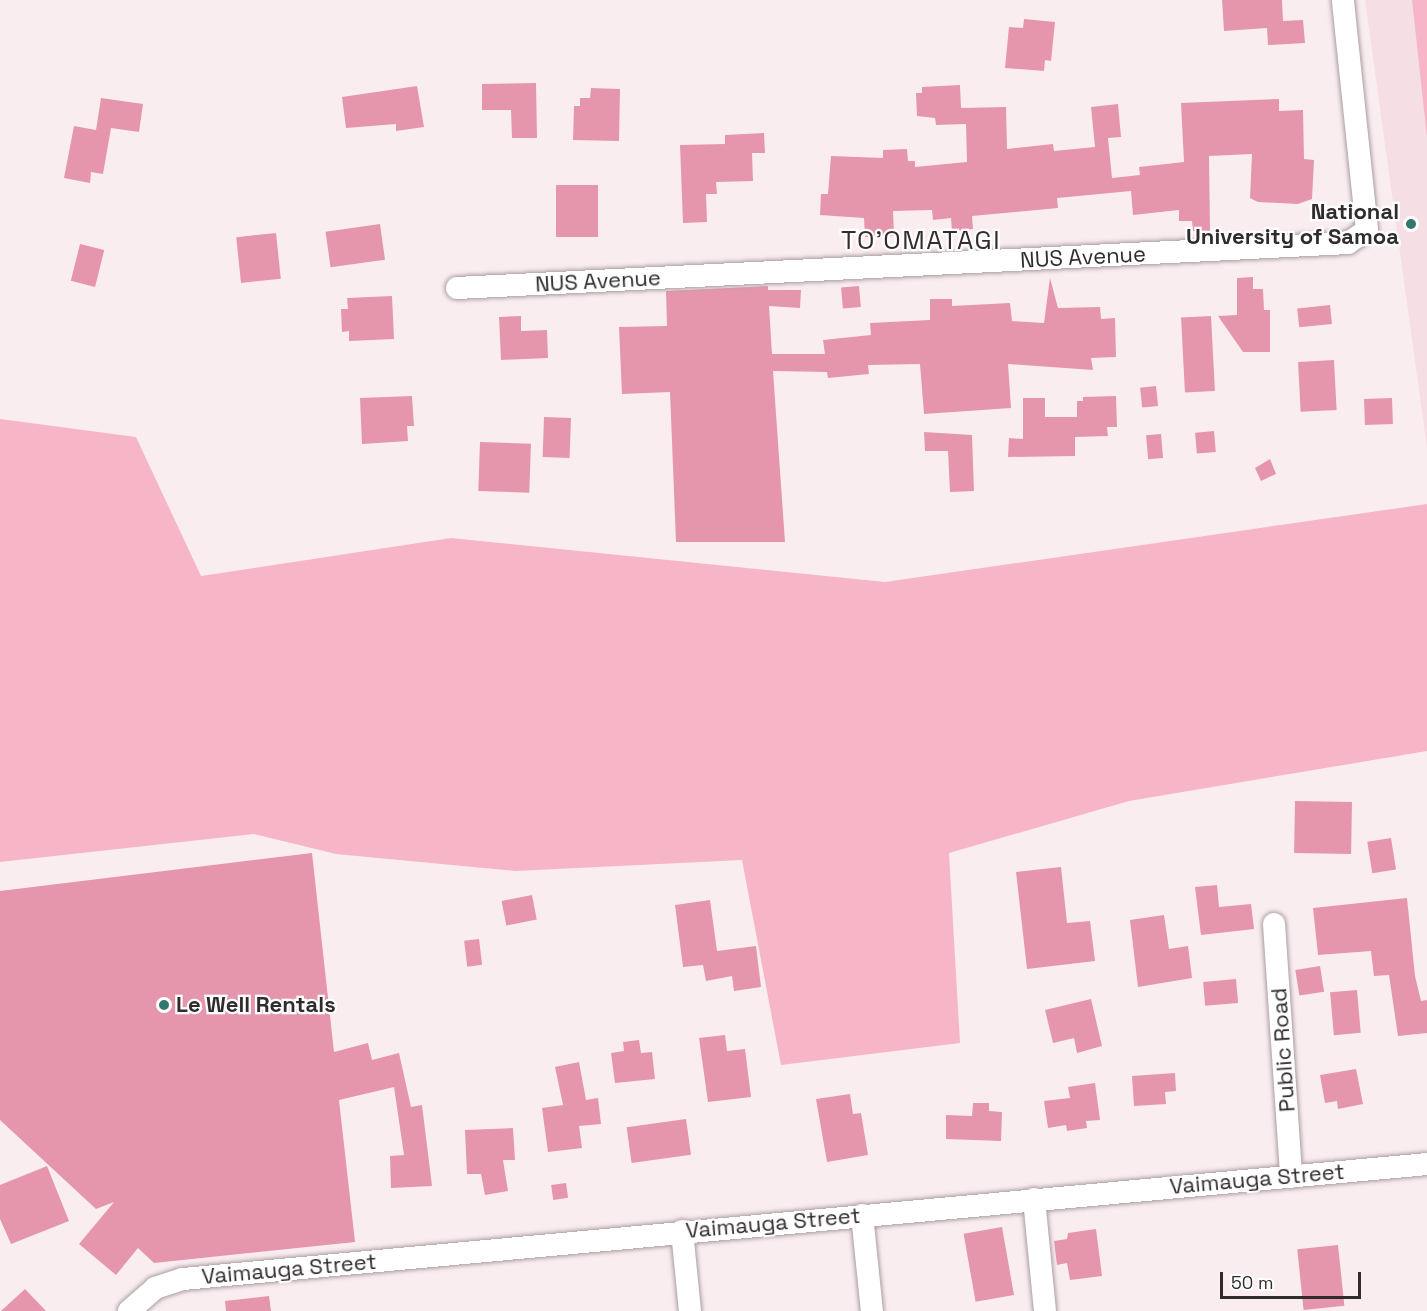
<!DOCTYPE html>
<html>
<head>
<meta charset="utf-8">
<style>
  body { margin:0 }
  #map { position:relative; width:1427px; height:1311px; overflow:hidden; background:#faedf0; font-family:"Space Grotesk",sans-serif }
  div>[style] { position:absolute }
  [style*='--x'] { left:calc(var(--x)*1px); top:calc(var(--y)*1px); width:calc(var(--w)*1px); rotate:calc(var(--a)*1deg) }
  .built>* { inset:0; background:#f5dfe4 }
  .green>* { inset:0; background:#f7b6c8 }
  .building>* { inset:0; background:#e596ad; transform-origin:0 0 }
  .roads { filter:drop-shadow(0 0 2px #aa9ea1) drop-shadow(0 0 2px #aa9ea1) }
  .street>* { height:22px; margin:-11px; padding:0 11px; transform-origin:11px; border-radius:11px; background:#fff }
  .dots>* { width:16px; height:16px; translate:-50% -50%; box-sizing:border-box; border:3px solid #fefefe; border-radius:50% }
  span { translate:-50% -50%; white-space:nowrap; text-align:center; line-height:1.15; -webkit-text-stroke:4.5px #fefefe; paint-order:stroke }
  .poi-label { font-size:22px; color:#302b2c; font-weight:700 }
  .right { translate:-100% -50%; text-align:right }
  .left { translate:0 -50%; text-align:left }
  .street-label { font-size:22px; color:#302b2c }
  .quarter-label { font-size:26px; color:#352b2d; letter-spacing:1.5px }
  .scale { position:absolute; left:1220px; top:1272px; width:141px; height:27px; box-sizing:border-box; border:3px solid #302b2c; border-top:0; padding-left:8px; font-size:18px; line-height:21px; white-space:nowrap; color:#302b2c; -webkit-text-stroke:4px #fefefe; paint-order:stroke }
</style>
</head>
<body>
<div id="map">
  <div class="built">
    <i style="clip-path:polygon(1365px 0,1427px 0,1427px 448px)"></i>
  </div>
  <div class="green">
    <i style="clip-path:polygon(1412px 0,1427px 0,1427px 137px)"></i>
    <i style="clip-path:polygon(0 419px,136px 437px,201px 576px,451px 538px,885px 582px,1427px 504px,1427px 751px,1129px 801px,949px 853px,960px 1043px,781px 1065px,742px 860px,516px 871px,336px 854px,254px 834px,0 862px)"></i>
  </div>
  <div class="building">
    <i style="clip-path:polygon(1222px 0,1282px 0,1283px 21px,1303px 20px,1305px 43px,1268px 45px,1267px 28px,1224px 31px)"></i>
    <i style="clip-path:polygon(1024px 19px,1055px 22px,1051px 61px,1045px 60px,1044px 71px,1005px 68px,1009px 27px,1023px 28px)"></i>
    <i style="clip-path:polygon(536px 83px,537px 138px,512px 138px,511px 110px,482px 110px,482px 84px)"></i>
    <i style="clip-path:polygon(960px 85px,961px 108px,1006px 107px,1007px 149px,1053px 144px,1054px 151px,1095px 147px,1091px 107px,1118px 104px,1121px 137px,1108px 138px,1112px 178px,1140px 175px,1139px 167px,1184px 162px,1181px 103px,1279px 99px,1279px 111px,1303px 110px,1304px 159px,1314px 160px,1312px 199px,1298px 204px,1258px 202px,1250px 198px,1252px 154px,1209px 156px,1210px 231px,1193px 231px,1192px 221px,1179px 221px,1179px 210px,1133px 215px,1131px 191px,1057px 198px,1058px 208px,972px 216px,973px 229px,952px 231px,951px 218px,933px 220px,932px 210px,893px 211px,894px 236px,865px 237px,864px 218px,820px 215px,821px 194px,828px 194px,831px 156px,883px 158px,883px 150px,907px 149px,908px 161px,915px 161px,915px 167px,967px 162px,966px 124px,936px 125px,935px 118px,917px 116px,916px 93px,922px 93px,922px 87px)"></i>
    <i style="clip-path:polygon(417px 86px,424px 127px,396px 131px,396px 124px,346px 128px,342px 97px)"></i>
    <i style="clip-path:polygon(591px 88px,620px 89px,619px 141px,573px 140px,574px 106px,580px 106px,580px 98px,590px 98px)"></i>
    <i style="clip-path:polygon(101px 98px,143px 104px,139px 132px,111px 128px,103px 174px,91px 172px,90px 183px,64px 178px,74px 126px,96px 130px)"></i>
    <i style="clip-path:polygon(764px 133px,765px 153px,752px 153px,753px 181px,716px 182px,717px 194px,706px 194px,707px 222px,683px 223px,680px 145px,725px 144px,725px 135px)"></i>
    <i style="left:556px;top:185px;width:42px;height:52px"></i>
    <i style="left:380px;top:224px;width:36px;height:55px;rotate:82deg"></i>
    <i style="left:276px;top:233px;width:46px;height:40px;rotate:84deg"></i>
    <i style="left:80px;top:244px;width:25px;height:38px;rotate:14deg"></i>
    <i style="clip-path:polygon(1253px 277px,1253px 289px,1263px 289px,1264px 310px,1270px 310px,1270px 352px,1243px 352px,1218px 316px,1237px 315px,1237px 278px)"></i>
    <i style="clip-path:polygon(1050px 278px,1058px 308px,1100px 307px,1101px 319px,1115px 318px,1116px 357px,1091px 358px,1093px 370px,1008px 364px,1011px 408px,924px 414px,920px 364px,868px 365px,869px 374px,828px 378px,827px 372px,773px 371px,785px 542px,676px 542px,670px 392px,622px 394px,619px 327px,667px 326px,666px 291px,768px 286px,768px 290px,801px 290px,800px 308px,769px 306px,772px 354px,825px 354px,823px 340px,871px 335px,870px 323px,930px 320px,930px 299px,952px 299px,952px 306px,1010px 303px,1012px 321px,1044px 323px)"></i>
    <i style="left:859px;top:286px;width:21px;height:18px;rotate:85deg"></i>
    <i style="clip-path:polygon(392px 296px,394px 339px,349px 341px,349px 331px,342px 332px,341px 309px,348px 309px,347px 298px)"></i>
    <i style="left:1330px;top:305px;width:19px;height:33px;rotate:84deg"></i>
    <i style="clip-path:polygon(521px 316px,521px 331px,547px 330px,548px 358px,501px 360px,499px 317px)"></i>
    <i style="left:1211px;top:316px;width:75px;height:30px;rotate:87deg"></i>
    <i style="left:1334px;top:360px;width:50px;height:36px;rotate:87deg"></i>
    <i style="left:1156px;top:386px;width:20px;height:16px;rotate:84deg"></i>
    <i style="clip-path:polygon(412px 396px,414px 426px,407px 426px,408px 441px,362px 444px,360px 398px)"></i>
    <i style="clip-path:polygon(1116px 396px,1117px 427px,1107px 427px,1108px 436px,1075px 437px,1075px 456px,1008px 457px,1009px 438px,1023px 439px,1023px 398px,1045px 398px,1045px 417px,1077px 417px,1077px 401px,1083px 401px,1083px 397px)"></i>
    <i style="left:1392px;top:398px;width:26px;height:28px;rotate:88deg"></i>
    <i style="left:544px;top:417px;width:27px;height:40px;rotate:2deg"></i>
    <i style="left:1214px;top:431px;width:21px;height:19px;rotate:85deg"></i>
    <i style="clip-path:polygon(924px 432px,972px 435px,974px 491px,950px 492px,948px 451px,925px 451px)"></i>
    <i style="left:1161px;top:434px;width:24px;height:15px;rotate:85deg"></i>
    <i style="left:480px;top:442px;width:51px;height:49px;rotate:2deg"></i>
    <i style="clip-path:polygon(1270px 459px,1276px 474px,1261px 481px,1255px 468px)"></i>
    <i style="left:1295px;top:801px;width:57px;height:52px;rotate:1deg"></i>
    <i style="left:1391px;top:838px;width:32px;height:24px;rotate:81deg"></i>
    <i style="clip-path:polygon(312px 853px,334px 1052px,368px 1043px,372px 1060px,399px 1053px,411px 1107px,422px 1105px,432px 1186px,391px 1188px,390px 1156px,404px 1155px,394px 1087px,339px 1100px,355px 1242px,154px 1263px,138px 1248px,116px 1275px,79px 1244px,114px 1202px,96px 1209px,0 1120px,0 891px)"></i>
    <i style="clip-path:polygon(1061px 867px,1067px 923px,1090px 921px,1095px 961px,1027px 969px,1016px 872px)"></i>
    <i style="clip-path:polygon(1217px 885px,1219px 907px,1251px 904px,1254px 929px,1201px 935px,1195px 887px)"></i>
    <i style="left:532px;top:895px;width:25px;height:31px;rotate:79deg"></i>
    <i style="clip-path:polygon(1407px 898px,1415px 976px,1421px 1001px,1427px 1000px,1427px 1033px,1398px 1036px,1389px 975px,1374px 976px,1371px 951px,1318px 955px,1313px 908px)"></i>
    <i style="clip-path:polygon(710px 900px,717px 951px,756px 946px,761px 987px,734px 991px,732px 976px,706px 981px,703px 965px,683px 967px,675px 905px)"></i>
    <i style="clip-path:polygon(1164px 915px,1169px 949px,1188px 946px,1192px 978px,1138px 987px,1130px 920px)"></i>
    <i style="left:479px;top:939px;width:26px;height:15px;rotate:83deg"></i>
    <i style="left:1320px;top:966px;width:26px;height:25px;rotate:81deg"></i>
    <i style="left:1236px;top:979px;width:24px;height:33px;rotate:85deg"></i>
    <i style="left:1357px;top:990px;width:43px;height:27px;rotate:85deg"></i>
    <i style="clip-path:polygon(1091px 999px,1102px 1046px,1077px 1053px,1074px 1038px,1053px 1043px,1045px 1010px)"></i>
    <i style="clip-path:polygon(725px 1035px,727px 1051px,745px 1049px,751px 1097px,708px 1102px,699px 1038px)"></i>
    <i style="clip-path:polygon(639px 1040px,641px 1053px,652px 1052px,655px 1079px,615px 1083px,611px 1053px,624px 1051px,623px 1042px)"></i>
    <i style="clip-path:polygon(579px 1062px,586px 1100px,598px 1098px,601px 1124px,579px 1126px,582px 1148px,548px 1152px,542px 1108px,563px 1105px,555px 1067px)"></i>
    <i style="clip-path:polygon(1356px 1069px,1363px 1104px,1338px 1109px,1337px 1101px,1325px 1103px,1320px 1075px)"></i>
    <i style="clip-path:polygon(1175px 1073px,1176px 1091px,1165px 1092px,1166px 1104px,1134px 1106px,1132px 1076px)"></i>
    <i style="clip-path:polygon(1095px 1083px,1100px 1120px,1086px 1121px,1087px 1128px,1067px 1131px,1066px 1125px,1048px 1128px,1044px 1101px,1070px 1098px,1068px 1087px)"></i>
    <i style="clip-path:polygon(850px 1094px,853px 1114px,861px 1113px,868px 1155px,827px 1162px,816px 1099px)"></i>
    <i style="clip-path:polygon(973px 1103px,989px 1103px,989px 1111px,1002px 1112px,1001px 1141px,946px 1139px,946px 1115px,972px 1116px)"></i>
    <i style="left:686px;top:1119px;width:36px;height:60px;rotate:82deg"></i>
    <i style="clip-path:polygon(513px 1128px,515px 1160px,503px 1160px,508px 1191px,485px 1195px,481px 1174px,467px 1174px,465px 1130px)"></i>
    <i style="clip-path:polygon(47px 1166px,69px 1221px,11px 1244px,0 1219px,0 1185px)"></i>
    <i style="left:566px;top:1183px;width:15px;height:15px;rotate:82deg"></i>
    <i style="left:1002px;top:1227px;width:69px;height:39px;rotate:80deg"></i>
    <i style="clip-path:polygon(1096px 1229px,1102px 1276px,1070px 1280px,1067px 1263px,1057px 1265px,1054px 1241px,1067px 1239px,1068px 1233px)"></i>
    <i style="left:1338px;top:1245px;width:61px;height:41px;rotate:84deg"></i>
    <i style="clip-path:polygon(25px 1289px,46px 1311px,1px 1311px)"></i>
    <i style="clip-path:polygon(269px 1296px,271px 1311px,226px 1311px,225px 1301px)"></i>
  </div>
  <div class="roads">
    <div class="street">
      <i style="--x:457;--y:288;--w:892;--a:-2.89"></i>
      <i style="--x:1348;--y:243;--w:23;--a:-34"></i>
      <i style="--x:1367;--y:230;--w:231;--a:-96"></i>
      <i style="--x:1274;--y:924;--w:253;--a:86.1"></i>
      <i style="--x:1034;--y:1199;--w:113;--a:84.4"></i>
      <i style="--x:862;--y:1215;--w:97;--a:84.1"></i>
      <i style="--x:682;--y:1231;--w:80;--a:84.3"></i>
      <i style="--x:129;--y:1311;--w:35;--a:-41"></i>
      <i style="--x:155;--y:1288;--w:29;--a:-18"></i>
      <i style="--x:183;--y:1279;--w:1249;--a:-5.28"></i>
    </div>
  </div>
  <div class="dots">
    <i style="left:1411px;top:224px;background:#33786d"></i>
    <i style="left:164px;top:1005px;background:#33786d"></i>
  </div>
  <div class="poi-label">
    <span class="right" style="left:1399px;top:224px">National<br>University of Samoa</span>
    <span class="left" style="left:176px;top:1005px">Le Well Rentals</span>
  </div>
  <div class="street-label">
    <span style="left:1083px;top:257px;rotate:-3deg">NUS Avenue</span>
    <span style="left:598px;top:281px;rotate:-3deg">NUS Avenue</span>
    <span style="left:1283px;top:1050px;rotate:-94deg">Public Road</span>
    <span style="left:1257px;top:1179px;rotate:-5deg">Vaimauga Street</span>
    <span style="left:773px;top:1223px;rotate:-5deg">Vaimauga Street</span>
    <span style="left:289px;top:1269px;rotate:-5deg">Vaimauga Street</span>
  </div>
  <div class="quarter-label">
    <span style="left:921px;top:241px">TO'OMATAGI</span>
  </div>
  <div class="scale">50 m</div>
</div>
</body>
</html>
